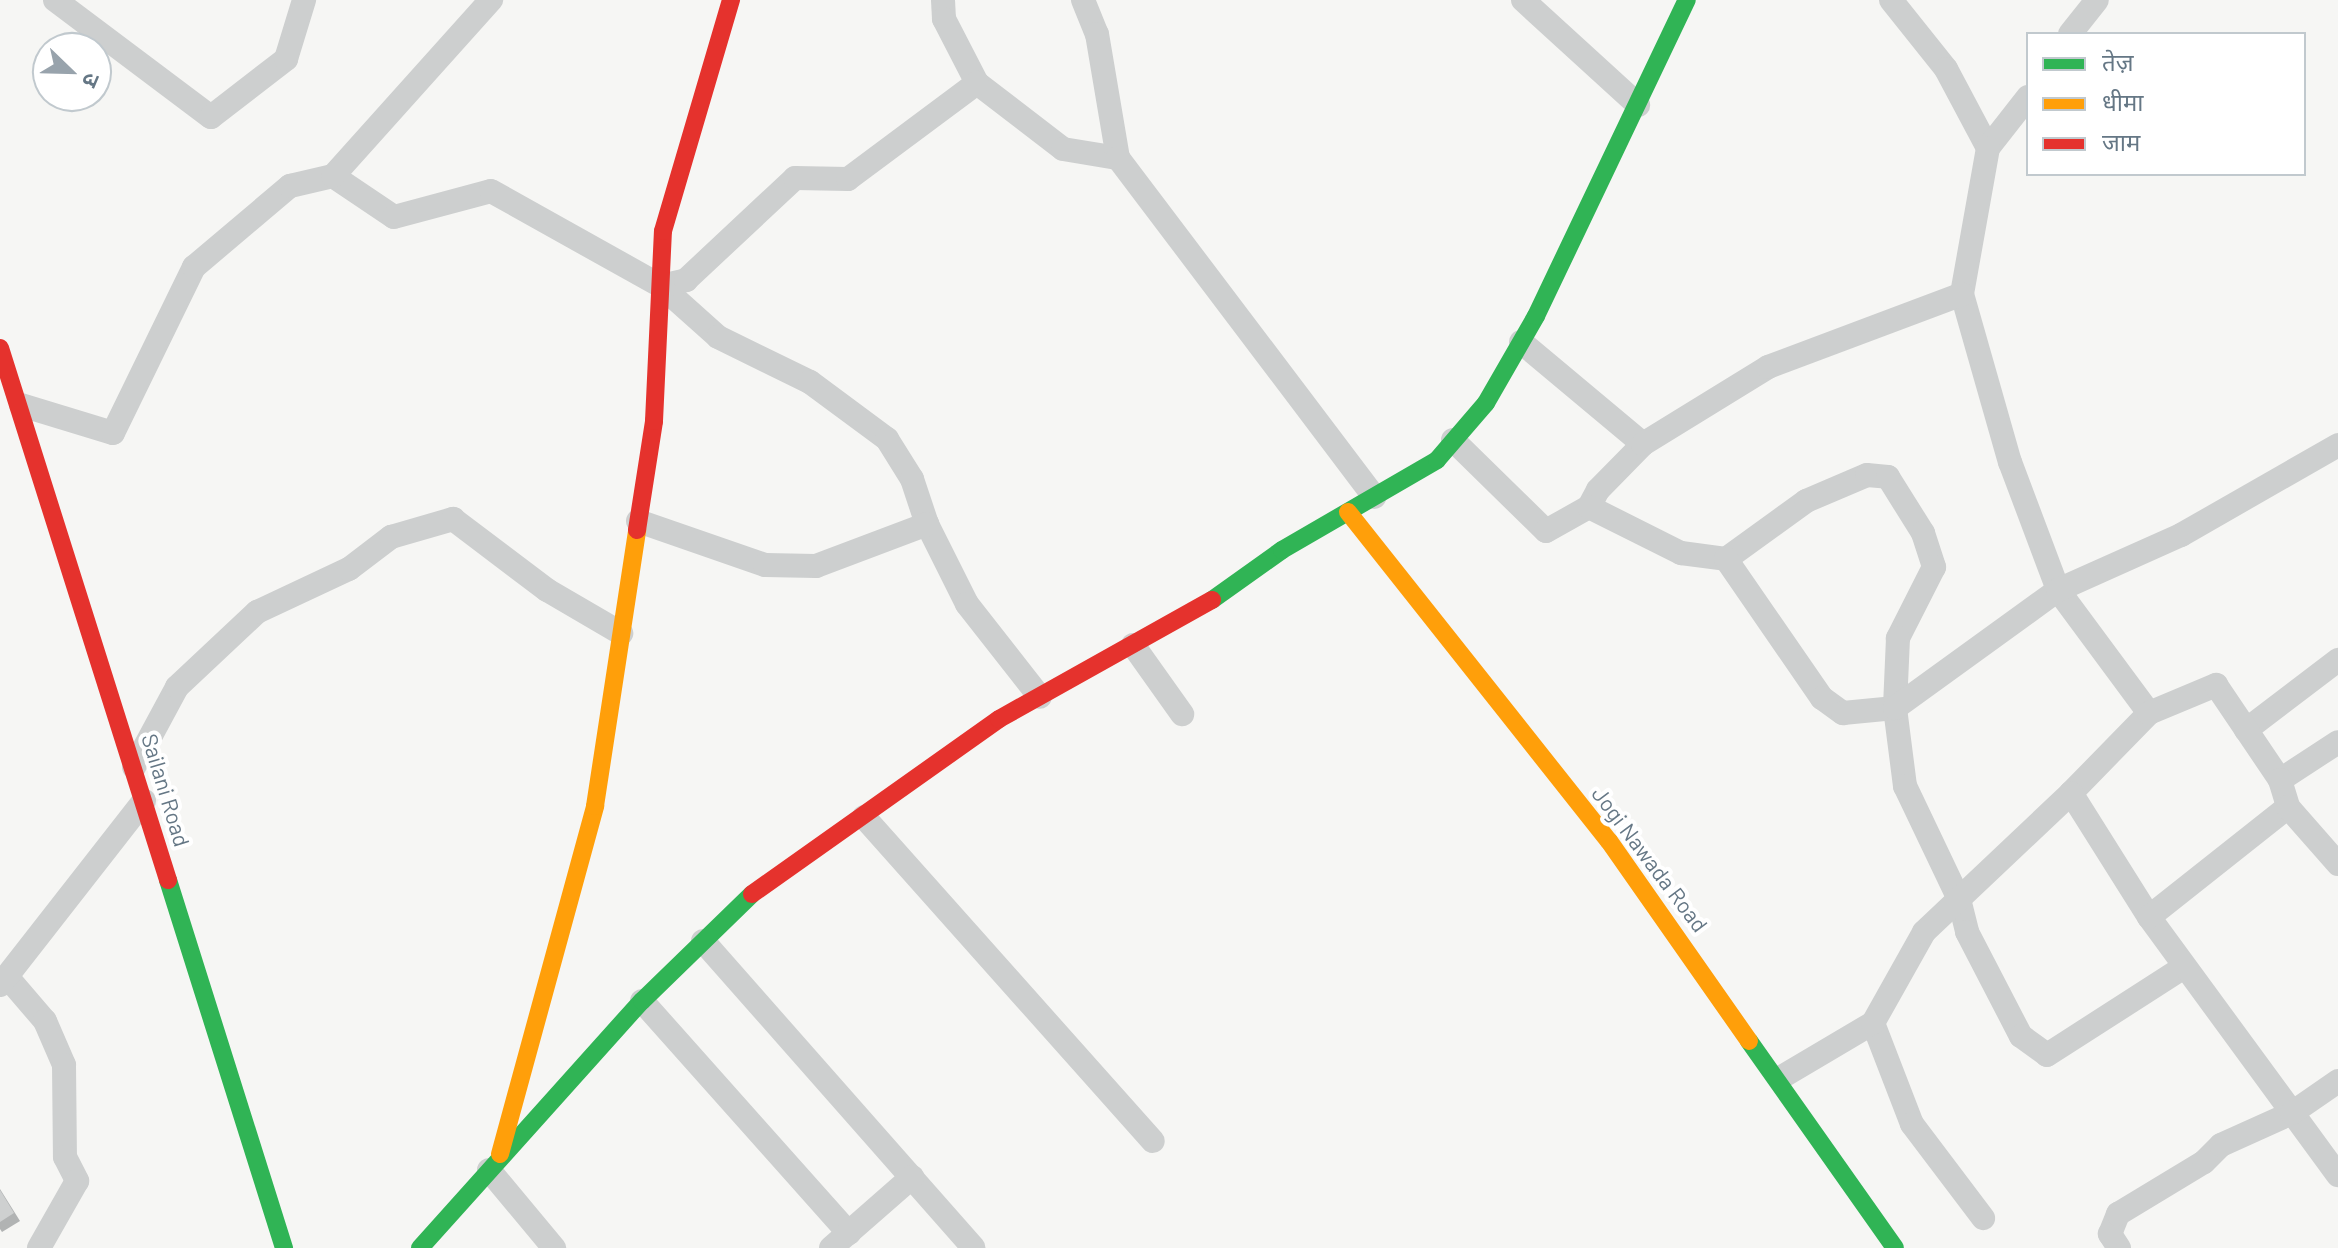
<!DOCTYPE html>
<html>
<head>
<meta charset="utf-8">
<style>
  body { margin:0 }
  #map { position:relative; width:2338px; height:1248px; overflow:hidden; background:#f6f6f4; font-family:Barlow,"Noto Sans Devanagari",sans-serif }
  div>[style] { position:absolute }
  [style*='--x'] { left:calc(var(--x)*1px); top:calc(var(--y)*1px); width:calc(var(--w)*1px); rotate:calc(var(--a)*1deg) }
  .street>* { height:24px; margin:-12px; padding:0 12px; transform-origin:12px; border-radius:12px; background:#cdcfcf }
  .fast>* { height:18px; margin:-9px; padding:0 9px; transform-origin:9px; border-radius:9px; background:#30b455 }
  .slow>* { height:18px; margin:-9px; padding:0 9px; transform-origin:9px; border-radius:9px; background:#ff9f0a }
  .jam>* { height:18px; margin:-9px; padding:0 9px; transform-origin:9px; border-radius:9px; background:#e5322d }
  .wall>* { inset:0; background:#b1b3b3 }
  .building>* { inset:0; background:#ced0d0 }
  span { translate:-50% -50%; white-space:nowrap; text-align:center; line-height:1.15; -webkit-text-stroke:8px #fff; paint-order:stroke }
  .street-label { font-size:22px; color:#657785 }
  .legend { position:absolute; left:2026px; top:32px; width:280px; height:144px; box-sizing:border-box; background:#fff; border:2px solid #c1c9ce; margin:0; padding:10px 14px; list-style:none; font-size:24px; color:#657785 }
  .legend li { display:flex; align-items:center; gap:16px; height:40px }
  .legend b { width:40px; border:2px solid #c1c9ce }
  .north { position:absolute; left:32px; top:32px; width:80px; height:80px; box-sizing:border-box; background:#fff; border:2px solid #c1c9ce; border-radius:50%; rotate:113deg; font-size:22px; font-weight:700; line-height:32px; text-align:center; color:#657785 }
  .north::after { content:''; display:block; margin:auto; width:28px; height:36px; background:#98a3ac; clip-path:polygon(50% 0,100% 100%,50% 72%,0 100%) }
</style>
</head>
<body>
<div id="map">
  <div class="street">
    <i style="--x:55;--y:0;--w:195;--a:36.9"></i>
    <i style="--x:211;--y:117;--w:95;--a:-37.7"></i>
    <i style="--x:286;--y:59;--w:62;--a:-73"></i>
    <i style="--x:943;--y:0;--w:19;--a:87"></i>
    <i style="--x:944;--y:19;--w:72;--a:62.7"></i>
    <i style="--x:977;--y:83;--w:108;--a:37.5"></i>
    <i style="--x:1063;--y:149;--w:56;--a:9.3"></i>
    <i style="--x:1083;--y:0;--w:37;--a:68"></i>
    <i style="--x:1097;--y:34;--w:126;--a:80.4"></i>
    <i style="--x:1118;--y:158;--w:425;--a:52.9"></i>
    <i style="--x:1523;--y:0;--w:156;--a:42.4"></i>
    <i style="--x:1891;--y:0;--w:88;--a:51.4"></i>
    <i style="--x:1946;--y:69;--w:89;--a:62"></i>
    <i style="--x:2070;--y:34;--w:43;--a:-51.5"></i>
    <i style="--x:2028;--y:97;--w:65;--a:128.1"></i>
    <i style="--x:1988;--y:148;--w:148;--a:100.1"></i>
    <i style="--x:1962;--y:294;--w:175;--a:74.1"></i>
    <i style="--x:2010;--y:462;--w:137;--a:69.4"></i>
    <i style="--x:2058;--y:590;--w:153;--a:53.5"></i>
    <i style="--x:333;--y:176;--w:73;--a:33.9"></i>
    <i style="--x:394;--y:217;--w:100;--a:-15"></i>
    <i style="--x:491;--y:191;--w:195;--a:29.2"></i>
    <i style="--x:661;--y:286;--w:76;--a:41.8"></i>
    <i style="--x:718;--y:337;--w:102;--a:26.1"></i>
    <i style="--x:810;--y:382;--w:96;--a:36.5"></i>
    <i style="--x:887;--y:439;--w:47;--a:58"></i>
    <i style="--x:912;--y:479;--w:47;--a:71.6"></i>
    <i style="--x:927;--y:524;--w:89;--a:63.4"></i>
    <i style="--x:967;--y:604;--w:118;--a:51.9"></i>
    <i style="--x:661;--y:286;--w:26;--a:-13"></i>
    <i style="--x:686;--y:280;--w:149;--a:-43.1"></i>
    <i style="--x:795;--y:178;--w:53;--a:1.1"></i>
    <i style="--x:848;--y:179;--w:161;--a:-36.7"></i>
    <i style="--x:1521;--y:342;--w:159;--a:39.9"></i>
    <i style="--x:21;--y:405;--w:96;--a:16.9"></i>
    <i style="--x:113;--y:433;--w:185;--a:-64"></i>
    <i style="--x:194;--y:267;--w:126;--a:-40.2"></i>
    <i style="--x:290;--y:186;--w:44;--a:-13.1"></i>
    <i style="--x:333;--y:176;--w:237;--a:-48.1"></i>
    <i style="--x:1453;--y:440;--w:130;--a:44.4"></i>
    <i style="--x:1546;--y:531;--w:49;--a:-29.2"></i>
    <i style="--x:1589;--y:507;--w:19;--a:-62"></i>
    <i style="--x:1598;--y:490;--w:64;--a:-45.6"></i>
    <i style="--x:1643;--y:444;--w:147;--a:-31.6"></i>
    <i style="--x:1768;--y:367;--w:207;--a:-20.6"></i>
    <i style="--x:1589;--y:507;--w:103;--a:26.6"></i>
    <i style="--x:1681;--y:553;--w:45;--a:7.6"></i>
    <i style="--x:1726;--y:559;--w:99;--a:-35.9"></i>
    <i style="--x:1806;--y:501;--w:66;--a:-23.1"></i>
    <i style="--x:1867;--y:475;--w:21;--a:5"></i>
    <i style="--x:1888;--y:477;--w:66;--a:58"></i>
    <i style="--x:1923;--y:533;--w:36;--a:72"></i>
    <i style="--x:1934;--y:567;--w:80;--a:116.9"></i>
    <i style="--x:1898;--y:638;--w:70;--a:92.5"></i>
    <i style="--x:1895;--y:708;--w:79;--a:82.7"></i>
    <i style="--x:1905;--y:786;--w:125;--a:64.5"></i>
    <i style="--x:1959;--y:899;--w:34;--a:76"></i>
    <i style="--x:1967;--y:932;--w:117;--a:62.6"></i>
    <i style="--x:2021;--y:1036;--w:32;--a:36"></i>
    <i style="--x:2047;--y:1055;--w:163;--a:-32.7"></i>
    <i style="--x:638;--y:521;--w:134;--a:19.1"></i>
    <i style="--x:765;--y:565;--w:51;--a:1.1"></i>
    <i style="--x:816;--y:566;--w:119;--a:-20.7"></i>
    <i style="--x:1726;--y:559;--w:169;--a:55.4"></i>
    <i style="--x:1822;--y:698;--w:26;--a:36"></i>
    <i style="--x:1843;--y:713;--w:52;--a:-5.5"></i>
    <i style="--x:1895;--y:708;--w:201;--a:-35.9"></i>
    <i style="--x:2058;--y:590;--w:135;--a:-24.1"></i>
    <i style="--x:2181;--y:535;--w:181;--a:-29.8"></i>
    <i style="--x:1133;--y:645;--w:85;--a:54.6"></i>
    <i style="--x:2246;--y:730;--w:116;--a:-37.3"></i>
    <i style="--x:134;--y:767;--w:91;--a:-61.7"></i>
    <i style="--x:177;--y:687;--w:110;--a:-43.2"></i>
    <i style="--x:257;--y:612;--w:102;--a:-25.1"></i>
    <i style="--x:349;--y:569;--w:53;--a:-37.3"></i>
    <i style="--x:391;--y:537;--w:65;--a:-16.2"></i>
    <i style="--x:453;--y:519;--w:118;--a:37.1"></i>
    <i style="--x:547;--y:590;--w:86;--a:30.2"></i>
    <i style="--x:2280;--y:780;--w:69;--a:-33.2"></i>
    <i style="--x:2071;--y:793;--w:112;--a:-45.7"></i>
    <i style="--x:2149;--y:713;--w:73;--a:-22.7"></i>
    <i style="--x:2216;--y:685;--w:115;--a:56"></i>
    <i style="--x:2280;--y:780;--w:28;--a:73"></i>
    <i style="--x:864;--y:817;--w:434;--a:48.3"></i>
    <i style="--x:2149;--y:917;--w:320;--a:53.8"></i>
    <i style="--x:703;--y:941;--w:409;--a:48.6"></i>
    <i style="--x:9;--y:979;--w:55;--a:49.4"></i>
    <i style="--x:45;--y:1021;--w:48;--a:66.6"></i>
    <i style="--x:64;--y:1065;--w:92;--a:89.4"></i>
    <i style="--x:65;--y:1157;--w:27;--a:63"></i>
    <i style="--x:77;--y:1181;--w:77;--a:119.6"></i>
    <i style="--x:0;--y:985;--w:234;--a:-52"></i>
    <i style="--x:642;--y:1001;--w:311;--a:48.3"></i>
    <i style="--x:1873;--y:1023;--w:108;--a:68.9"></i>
    <i style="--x:1912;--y:1124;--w:118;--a:52.9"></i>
    <i style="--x:1780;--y:1078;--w:108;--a:-30.6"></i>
    <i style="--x:1873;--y:1023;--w:104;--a:-60.7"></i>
    <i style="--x:1924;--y:932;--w:202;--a:-43.4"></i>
    <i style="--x:2071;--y:793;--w:146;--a:57.8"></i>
    <i style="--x:2149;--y:917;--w:177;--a:-38.4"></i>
    <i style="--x:2288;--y:807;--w:76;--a:48.7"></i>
    <i style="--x:489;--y:1170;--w:102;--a:50.2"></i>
    <i style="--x:831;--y:1248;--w:108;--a:-41.2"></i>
    <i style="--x:2119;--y:1248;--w:17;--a:-123"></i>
    <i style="--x:2110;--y:1234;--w:22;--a:-68"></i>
    <i style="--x:2118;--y:1214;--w:100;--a:-31.2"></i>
    <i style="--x:2204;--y:1162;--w:24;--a:-45"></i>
    <i style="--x:2221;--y:1145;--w:78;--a:-24.3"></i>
    <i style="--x:2292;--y:1113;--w:56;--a:-34.8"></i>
  </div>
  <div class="fast">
    <i style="--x:1212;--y:600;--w:86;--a:-35.5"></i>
    <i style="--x:1282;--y:550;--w:179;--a:-30.1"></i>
    <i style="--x:1437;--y:460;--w:75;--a:-49.3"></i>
    <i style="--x:1486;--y:403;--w:100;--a:-60.1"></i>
    <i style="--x:1536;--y:316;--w:350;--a:-64.5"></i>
    <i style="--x:168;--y:880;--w:386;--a:72.5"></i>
    <i style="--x:1749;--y:1041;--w:253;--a:54.8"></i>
    <i style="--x:420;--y:1248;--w:332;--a:-48.1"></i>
    <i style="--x:642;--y:1001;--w:153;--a:-44.2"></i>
  </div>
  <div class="slow">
    <i style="--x:1348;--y:512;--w:420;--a:51.6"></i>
    <i style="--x:1609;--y:841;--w:244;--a:55"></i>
    <i style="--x:500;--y:1154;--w:361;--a:-74.7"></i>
    <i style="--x:595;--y:806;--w:279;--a:-81.3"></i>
  </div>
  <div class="jam">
    <i style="--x:0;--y:348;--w:558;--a:72.47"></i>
    <i style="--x:637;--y:530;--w:110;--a:-81.1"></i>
    <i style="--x:654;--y:421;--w:190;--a:-87.3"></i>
    <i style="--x:663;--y:231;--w:241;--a:-73.6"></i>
    <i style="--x:752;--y:894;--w:303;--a:-35.3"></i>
    <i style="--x:999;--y:719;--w:244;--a:-29.2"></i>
  </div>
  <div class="wall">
    <i style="clip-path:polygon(0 1189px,20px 1221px,2px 1232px,0 1229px)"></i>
  </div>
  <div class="building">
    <i style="clip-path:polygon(0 1190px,14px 1213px,0 1222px)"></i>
  </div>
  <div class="street-label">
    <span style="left:166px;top:790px;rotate:73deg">Sailani Road</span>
    <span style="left:1650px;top:859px;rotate:53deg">Jogi Nawada Road</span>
  </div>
  <ul class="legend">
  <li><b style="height:10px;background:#30b455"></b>तेज़</li>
  <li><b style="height:10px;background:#ff9f0a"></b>धीमा</li>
  <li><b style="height:10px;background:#e5322d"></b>जाम</li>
  </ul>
  <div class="north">उ</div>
</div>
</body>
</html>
